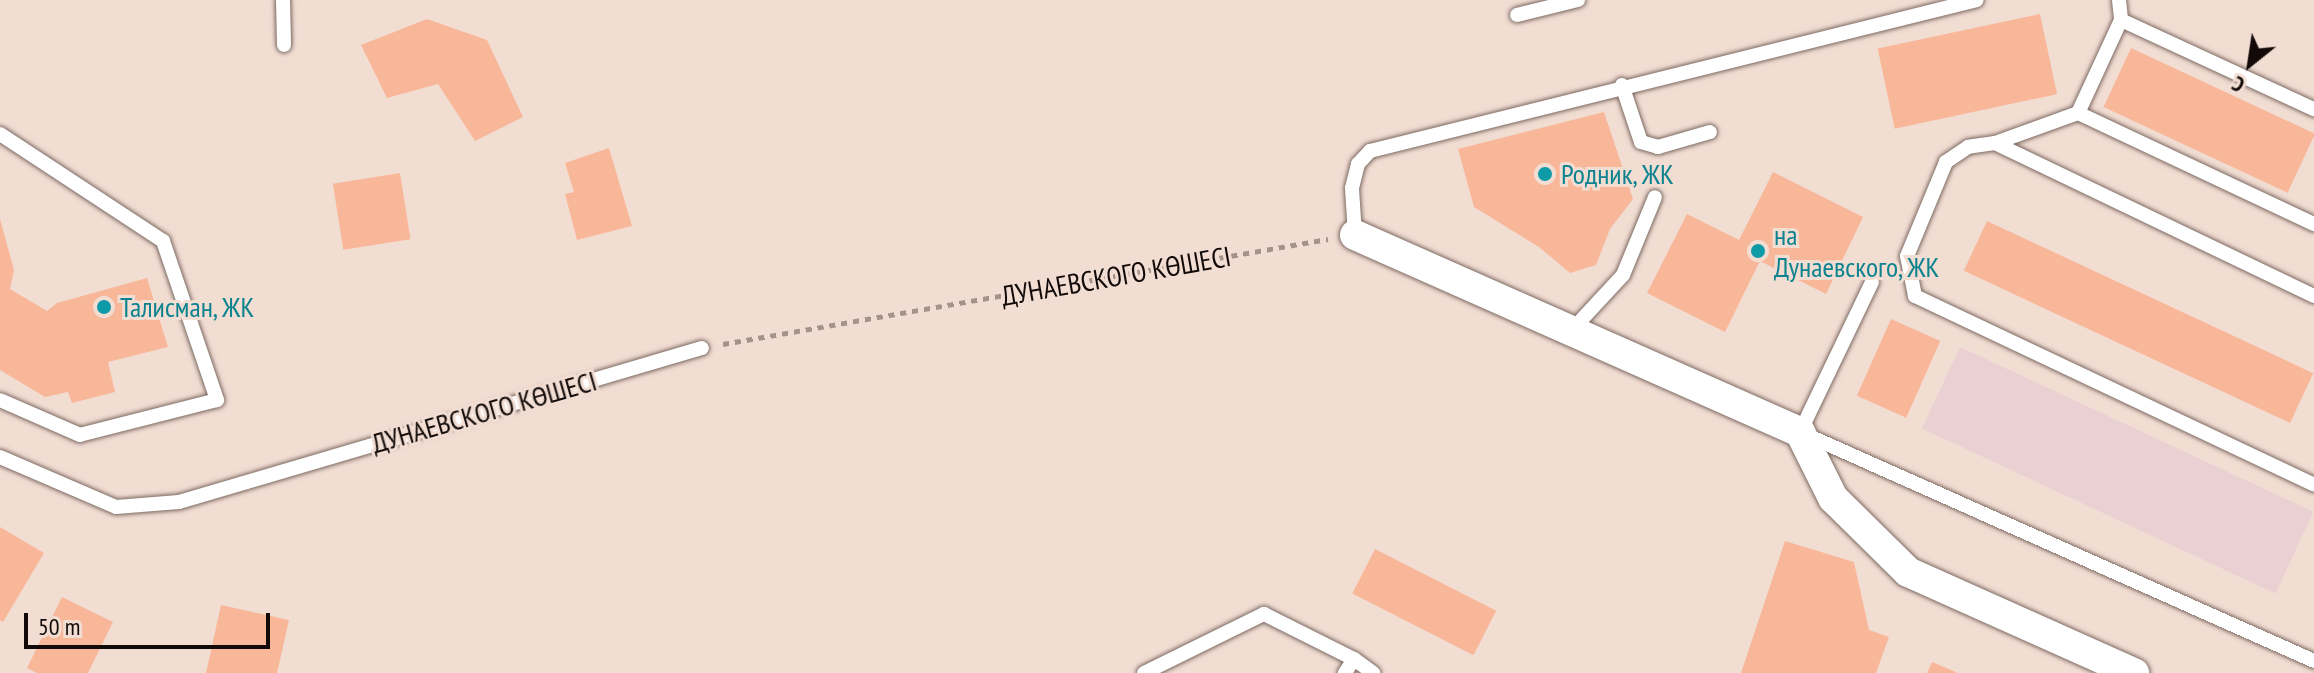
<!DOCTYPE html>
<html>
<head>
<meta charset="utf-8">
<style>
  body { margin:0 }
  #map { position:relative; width:2314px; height:673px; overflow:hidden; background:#f2ddd3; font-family:"PT Sans Narrow",sans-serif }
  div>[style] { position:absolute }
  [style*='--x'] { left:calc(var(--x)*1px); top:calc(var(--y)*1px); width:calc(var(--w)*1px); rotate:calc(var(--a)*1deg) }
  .industrial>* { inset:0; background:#ebd0d3; transform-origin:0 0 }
  .building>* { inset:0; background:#f9b79a; transform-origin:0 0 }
  .path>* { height:5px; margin-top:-2.5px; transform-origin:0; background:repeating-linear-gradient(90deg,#a3938b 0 6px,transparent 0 12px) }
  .roads { filter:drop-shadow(0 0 2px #7c6a62) drop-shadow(0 0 2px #7c6a62) }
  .lane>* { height:14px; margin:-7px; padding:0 7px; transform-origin:7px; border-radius:7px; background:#fff }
  .street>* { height:30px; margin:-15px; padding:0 15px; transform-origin:15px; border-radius:15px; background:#fff }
  .dots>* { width:22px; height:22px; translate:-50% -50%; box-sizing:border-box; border:4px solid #f2ddd3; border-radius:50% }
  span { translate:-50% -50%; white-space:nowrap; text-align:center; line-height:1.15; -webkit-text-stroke:6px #f2ddd3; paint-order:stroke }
  .culture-label { font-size:28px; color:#0d838f }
  .left { translate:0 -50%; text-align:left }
  .street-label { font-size:28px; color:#110a08 }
  .north { position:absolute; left:2210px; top:24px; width:80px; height:80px; -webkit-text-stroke:6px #f2ddd3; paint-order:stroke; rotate:210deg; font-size:22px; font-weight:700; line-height:32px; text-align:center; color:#110a08 }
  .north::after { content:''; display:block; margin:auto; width:28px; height:36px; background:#110a08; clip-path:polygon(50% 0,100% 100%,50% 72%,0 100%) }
  .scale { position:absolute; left:24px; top:613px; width:246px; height:36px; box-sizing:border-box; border:4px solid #110a08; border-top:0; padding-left:10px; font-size:24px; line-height:28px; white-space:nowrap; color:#110a08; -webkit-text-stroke:6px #f2ddd3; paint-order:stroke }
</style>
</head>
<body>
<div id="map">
  <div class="industrial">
    <i style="left:1960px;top:347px;width:390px;height:90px;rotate:25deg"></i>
  </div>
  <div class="building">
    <i style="left:2040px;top:14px;width:82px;height:166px;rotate:78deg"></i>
    <i style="clip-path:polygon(427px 19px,487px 40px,523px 117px,475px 141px,438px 84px,387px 98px,361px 45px)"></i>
    <i style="left:2131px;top:48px;width:203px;height:65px;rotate:25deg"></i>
    <i style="clip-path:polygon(1604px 112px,1633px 199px,1610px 229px,1596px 265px,1570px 273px,1539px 247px,1474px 207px,1458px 149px)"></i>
    <i style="clip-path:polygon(609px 148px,632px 226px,577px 240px,565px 194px,574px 192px,565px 163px)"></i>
    <i style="clip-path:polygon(1773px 172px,1863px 217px,1826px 294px,1760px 261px,1725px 332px,1647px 293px,1687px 214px,1739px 240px)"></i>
    <i style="left:400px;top:173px;width:67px;height:68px;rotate:81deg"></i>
    <i style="clip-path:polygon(0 219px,14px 270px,10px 289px,47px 311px,57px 303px,147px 278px,168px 347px,108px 362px,115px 392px,72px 403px,68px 392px,45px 397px,0 370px)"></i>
    <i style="left:1987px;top:221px;width:360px;height:55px;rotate:25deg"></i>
    <i style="left:1891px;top:319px;width:54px;height:84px;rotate:24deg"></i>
    <i style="clip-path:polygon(0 527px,44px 553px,3px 622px,0 620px)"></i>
    <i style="clip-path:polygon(1785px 541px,1854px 562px,1869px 630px,1889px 637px,1876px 673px,1741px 673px)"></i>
    <i style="left:1375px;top:549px;width:136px;height:50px;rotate:27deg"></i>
    <i style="clip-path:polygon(62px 597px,113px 622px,88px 673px,37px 673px,27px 668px)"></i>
    <i style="clip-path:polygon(221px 605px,289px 620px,277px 673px,206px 673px)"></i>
    <i style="clip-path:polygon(1932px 662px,1958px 673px,1927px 673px)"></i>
  </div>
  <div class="path">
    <i style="--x:723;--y:344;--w:614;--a:-9.85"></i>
  </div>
  <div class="roads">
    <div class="lane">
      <i style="--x:283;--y:0;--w:45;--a:88.7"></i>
      <i style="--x:2119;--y:0;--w:20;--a:84"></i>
      <i style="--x:1517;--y:15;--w:63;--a:-13.8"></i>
      <i style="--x:1622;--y:85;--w:60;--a:71.6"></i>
      <i style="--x:1641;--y:142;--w:18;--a:16"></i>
      <i style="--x:1658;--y:147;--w:54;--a:-16.1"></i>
      <i style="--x:2078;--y:113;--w:102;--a:-65.2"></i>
      <i style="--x:2121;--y:20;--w:213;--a:24.8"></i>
      <i style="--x:0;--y:134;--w:195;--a:33.3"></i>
      <i style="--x:163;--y:241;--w:168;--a:71.2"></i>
      <i style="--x:217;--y:400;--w:141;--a:165.7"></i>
      <i style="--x:80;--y:435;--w:87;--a:-156.4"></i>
      <i style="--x:1995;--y:143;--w:88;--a:-19.9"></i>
      <i style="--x:2078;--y:113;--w:261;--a:25.2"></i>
      <i style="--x:1355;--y:235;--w:47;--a:-93.7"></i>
      <i style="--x:1352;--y:188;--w:25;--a:-76"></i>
      <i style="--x:1358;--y:164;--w:18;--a:-47"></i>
      <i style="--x:1370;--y:151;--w:625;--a:-13.97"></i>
      <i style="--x:1872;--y:282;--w:166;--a:115.6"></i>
      <i style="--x:1800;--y:432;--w:563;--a:24.01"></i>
      <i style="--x:2314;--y:296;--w:354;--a:-154.4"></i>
      <i style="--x:1995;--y:143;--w:27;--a:172"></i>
      <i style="--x:1968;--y:147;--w:27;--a:146"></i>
      <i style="--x:1946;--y:162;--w:102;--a:112.5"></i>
      <i style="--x:1907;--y:256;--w:41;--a:78.7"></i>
      <i style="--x:1915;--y:296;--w:441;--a:25.3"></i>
      <i style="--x:1572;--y:330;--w:75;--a:-47.2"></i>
      <i style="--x:1623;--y:275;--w:84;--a:-67.7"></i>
      <i style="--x:0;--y:457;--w:126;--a:23.3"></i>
      <i style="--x:116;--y:507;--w:63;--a:-4.5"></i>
      <i style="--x:179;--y:502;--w:545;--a:-16.41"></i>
      <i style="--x:1354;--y:659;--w:24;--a:36"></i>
      <i style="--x:1144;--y:673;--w:134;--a:-26.2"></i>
      <i style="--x:1264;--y:614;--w:101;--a:26.6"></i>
      <i style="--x:1354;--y:659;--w:17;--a:123"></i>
    </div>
    <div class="street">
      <i style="--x:1355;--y:235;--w:487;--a:23.9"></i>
      <i style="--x:1800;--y:432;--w:74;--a:63.4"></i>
      <i style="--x:1833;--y:498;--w:105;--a:44.6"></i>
      <i style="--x:1908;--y:572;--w:248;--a:24.1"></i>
    </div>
  </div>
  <div class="dots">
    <i style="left:1545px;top:174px;background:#0f9aa8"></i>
    <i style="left:1758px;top:251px;background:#0f9aa8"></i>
    <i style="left:104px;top:307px;background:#0f9aa8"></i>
  </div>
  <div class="culture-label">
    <span class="left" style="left:1561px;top:174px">Родник, ЖК</span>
    <span class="left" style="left:1774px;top:251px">на<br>Дунаевского, ЖК</span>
    <span class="left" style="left:120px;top:307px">Талисман, ЖК</span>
  </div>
  <div class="street-label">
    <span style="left:1116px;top:276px;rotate:-10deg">ДУНАЕВСКОГО КӨШЕСІ</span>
    <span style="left:484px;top:412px;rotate:-16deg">ДУНАЕВСКОГО КӨШЕСІ</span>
  </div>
  <div class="north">С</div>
  <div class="scale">50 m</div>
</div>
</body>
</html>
